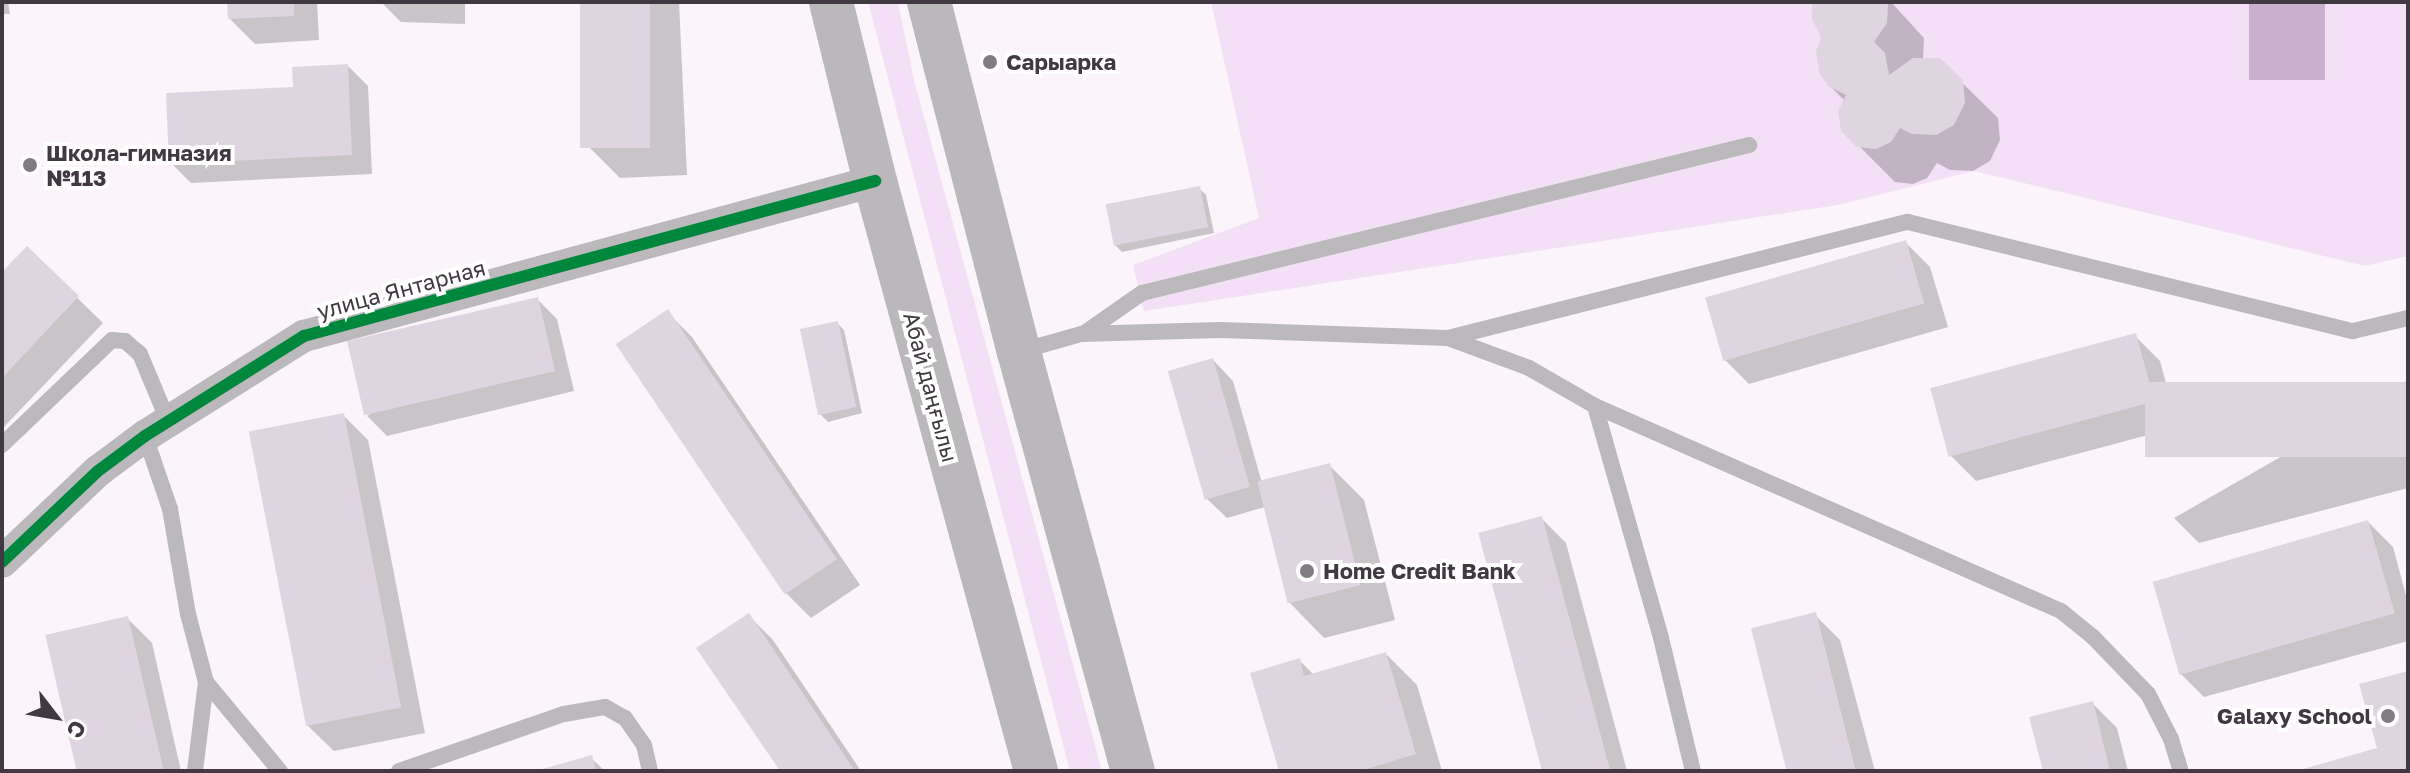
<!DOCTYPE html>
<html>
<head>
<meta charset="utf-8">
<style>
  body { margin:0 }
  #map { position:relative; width:2410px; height:773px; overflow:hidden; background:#fbf5fb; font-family:"Golos Text",sans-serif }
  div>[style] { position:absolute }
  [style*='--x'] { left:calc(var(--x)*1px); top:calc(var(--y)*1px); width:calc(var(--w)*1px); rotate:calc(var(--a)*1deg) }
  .green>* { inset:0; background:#f3e0f6 }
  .water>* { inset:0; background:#cbafce; transform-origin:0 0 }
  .shadow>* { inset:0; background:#0003 }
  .building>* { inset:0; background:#dfd5e0; transform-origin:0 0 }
  .service>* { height:16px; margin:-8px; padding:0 8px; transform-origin:8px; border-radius:8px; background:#bbb9bb }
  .minor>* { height:32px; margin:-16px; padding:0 16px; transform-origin:16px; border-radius:16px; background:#bbb9bb }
  .secondary>* { height:44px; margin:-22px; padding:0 22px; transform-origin:22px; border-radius:22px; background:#bbb8bb }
  .cycleway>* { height:12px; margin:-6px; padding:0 6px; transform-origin:6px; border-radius:6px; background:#00873e }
  .dots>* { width:22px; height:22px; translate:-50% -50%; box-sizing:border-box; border:4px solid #fff; border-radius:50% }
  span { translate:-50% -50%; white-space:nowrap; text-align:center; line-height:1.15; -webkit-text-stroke:8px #fff; paint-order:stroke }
  .poi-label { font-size:22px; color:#403941; font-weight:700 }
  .left { translate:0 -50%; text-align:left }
  .right { translate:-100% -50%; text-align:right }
  .street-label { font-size:22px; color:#403941 }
  .frame { position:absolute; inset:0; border:4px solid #403941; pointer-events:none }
  .north { position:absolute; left:16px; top:677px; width:80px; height:80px; -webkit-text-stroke:6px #fff; paint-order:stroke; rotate:121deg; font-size:22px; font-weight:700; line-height:32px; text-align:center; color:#403941 }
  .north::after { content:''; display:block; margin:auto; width:28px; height:36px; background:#403941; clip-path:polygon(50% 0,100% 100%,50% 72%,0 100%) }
</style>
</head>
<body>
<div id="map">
  <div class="green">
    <i style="clip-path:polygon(868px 2px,898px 2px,914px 80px,1102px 771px,1070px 771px)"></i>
    <i style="clip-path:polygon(1211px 2px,2408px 2px,2408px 256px,2365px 266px,1974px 171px,1838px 205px,1144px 311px,1133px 265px,1259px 218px)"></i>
  </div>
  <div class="water">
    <i style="left:2249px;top:2px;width:76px;height:78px"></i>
  </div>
  <div class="shadow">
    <i style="clip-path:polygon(2px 2px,8px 2px,10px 14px,2px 14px)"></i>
    <i style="clip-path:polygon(229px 2px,317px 2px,319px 40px,255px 44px,230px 19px)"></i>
    <i style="clip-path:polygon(381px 2px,465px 2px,465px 24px,401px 22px)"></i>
    <i style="clip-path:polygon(582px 2px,679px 2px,687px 175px,620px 178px,589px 147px)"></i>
    <i style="clip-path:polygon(1815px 2px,1891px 2px,1924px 38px,1923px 60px,1939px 60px,1998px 118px,2000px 140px,1990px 161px,1973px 171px,1950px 170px,1937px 163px,1927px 178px,1913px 184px,1895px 182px,1843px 130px,1845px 101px,1829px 85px)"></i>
    <i style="clip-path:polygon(348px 66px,368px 86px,372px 174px,191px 183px,171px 163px,295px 89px)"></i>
    <i style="clip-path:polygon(1199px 188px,1206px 195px,1214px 233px,1122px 252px,1115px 245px)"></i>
    <i style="clip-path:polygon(1905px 242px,1930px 267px,1948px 327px,1749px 384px,1724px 359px)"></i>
    <i style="clip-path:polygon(27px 249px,103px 323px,2px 429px,2px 275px)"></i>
    <i style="clip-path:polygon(537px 299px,557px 319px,574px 391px,387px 436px,367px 416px)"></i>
    <i style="clip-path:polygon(667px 312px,692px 337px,860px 585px,811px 618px,786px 593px)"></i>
    <i style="clip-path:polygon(837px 323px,844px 330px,862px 413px,828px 422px,821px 415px)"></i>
    <i style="clip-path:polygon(2135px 336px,2160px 361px,2178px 427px,1976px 481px,1951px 456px)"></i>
    <i style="clip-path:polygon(1213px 360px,1233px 381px,1262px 483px,1329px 465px,1364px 500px,1395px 620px,1324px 638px,1290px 603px,1265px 507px,1227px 518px,1206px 498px)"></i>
    <i style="clip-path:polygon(2408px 384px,2408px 488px,2199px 543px,2174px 518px)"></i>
    <i style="clip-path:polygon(343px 415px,368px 440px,425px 733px,334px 751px,308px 726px)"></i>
    <i style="clip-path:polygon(1541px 518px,1566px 543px,1627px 771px,1543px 771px)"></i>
    <i style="clip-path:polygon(2368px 522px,2393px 547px,2408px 603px,2408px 641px,2204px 697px,2179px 672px)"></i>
    <i style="clip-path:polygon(748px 615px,773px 640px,861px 771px,782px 771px)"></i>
    <i style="clip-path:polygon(1815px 615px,1840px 640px,1875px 771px,1790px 771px)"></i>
    <i style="clip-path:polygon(127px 618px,152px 643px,181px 771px,78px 771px)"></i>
    <i style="clip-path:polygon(1386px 654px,1417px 685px,1442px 771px,1281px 771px,1299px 660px,1314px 675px)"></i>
    <i style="clip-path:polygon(2092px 703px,2117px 728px,2128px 771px,2045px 771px)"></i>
    <i style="clip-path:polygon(591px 758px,605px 771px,544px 771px)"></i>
  </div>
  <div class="building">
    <i style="clip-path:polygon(227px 2px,294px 2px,294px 16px,228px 19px)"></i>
    <i style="left:580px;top:2px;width:70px;height:146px"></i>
    <i style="clip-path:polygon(1812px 2px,1888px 2px,1887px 23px,1874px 42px,1885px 53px,1889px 75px,1913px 58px,1940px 58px,1963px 80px,1965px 103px,1954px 125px,1936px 135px,1912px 134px,1900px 128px,1891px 142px,1876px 149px,1857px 147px,1841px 131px,1838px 111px,1846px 95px,1828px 86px,1819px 72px,1816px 51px,1821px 37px,1812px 19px)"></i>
    <i style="clip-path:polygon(348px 64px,352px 155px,169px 164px,166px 93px,293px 87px,292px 67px)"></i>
    <i style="left:1200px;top:186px;width:42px;height:96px;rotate:79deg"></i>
    <i style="left:1906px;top:240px;width:66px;height:209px;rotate:74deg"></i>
    <i style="clip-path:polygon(27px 246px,79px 296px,2px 378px,2px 272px)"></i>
    <i style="left:538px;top:297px;width:76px;height:196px;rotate:77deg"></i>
    <i style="left:668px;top:309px;width:302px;height:63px;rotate:56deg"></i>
    <i style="left:838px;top:321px;width:88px;height:39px;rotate:78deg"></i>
    <i style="left:2136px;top:333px;width:71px;height:213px;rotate:75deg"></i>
    <i style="left:1213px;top:358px;width:134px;height:47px;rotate:74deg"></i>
    <i style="left:2408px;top:382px;width:75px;height:263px;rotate:90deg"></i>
    <i style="left:344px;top:413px;width:300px;height:97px;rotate:79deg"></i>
    <i style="left:1330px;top:463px;width:126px;height:75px;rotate:76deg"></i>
    <i style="left:1542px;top:516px;width:264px;height:66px;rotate:75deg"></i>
    <i style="left:2368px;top:520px;width:97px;height:224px;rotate:74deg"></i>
    <i style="left:1816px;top:612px;width:164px;height:67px;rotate:76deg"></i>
    <i style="clip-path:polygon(749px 613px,855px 771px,780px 771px,696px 648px)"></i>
    <i style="left:128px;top:616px;width:159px;height:85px;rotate:77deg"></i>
    <i style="clip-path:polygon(1386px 652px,1416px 754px,1360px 771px,1279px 771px,1250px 673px,1300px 658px,1304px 676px)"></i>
    <i style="clip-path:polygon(2408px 671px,2408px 771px,2296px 771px,2377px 748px,2359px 684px)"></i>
    <i style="clip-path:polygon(2093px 701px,2110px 771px,2043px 771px,2029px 717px)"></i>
    <i style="clip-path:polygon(592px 755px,596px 771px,540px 771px,539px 770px)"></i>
  </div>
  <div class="service">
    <i style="--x:1083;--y:334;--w:72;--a:-34.8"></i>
    <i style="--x:1142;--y:293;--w:625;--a:-13.7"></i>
    <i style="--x:1448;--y:338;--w:474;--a:-14.2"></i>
    <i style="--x:1908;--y:222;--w:458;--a:13.8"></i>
    <i style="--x:2353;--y:331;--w:57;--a:-13.3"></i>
    <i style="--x:1021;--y:351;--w:62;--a:-15.8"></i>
    <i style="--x:1081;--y:334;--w:139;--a:-1.6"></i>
    <i style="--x:1220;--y:330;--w:228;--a:2"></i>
    <i style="--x:1448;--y:338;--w:86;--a:20.3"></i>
    <i style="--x:1529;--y:368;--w:76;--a:29.9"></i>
    <i style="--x:1595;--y:406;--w:509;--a:23.75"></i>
    <i style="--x:2061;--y:611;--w:41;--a:39.1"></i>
    <i style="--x:2093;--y:637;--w:79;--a:46"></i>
    <i style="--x:2148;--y:694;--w:51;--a:62.9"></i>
    <i style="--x:2171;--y:739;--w:34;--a:73"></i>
    <i style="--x:1595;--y:406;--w:241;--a:74.1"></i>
    <i style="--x:1661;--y:638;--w:137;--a:76.5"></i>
    <i style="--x:145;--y:436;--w:77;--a:71.1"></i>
    <i style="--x:170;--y:509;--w:107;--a:80.3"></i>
    <i style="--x:188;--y:614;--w:70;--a:75.2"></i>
    <i style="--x:206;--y:682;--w:116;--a:50.3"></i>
    <i style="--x:2;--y:445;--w:152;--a:-43.7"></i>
    <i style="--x:112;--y:340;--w:13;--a:4"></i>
    <i style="--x:125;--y:341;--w:20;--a:41"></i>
    <i style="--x:140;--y:354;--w:73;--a:67.3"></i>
    <i style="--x:195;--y:771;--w:90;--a:-83"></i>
    <i style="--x:399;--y:771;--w:175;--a:-19.1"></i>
    <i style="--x:564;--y:714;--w:42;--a:-9.7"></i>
    <i style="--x:605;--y:707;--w:23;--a:29"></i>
    <i style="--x:625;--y:718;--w:33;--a:55"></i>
    <i style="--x:644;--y:745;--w:27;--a:77"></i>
  </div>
  <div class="minor">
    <i style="--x:2;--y:562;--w:132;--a:-43.5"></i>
    <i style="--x:98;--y:471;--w:59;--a:-36.7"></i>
    <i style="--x:145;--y:436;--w:188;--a:-32.2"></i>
    <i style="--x:304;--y:336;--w:592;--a:-15.19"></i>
  </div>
  <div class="secondary">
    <i style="--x:831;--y:2;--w:184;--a:76.2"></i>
    <i style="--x:875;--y:181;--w:612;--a:74.74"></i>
    <i style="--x:929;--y:2;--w:361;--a:75.6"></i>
    <i style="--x:1019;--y:352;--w:434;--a:74.8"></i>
  </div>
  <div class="cycleway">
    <i style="--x:2;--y:562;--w:132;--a:-43.5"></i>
    <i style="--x:98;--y:471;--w:59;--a:-36.7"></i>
    <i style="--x:145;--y:436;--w:188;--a:-32.2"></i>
    <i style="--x:304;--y:336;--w:592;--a:-15.19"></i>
  </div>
  <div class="dots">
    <i style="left:990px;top:62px;background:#817b82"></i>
    <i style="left:30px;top:165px;background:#817b82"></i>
    <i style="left:1307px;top:571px;background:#817b82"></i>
    <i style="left:2388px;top:716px;background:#817b82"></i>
  </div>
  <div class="poi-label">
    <span class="left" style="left:1006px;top:62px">Сарыарка</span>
    <span class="left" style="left:46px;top:165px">Школа-гимназия<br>№113</span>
    <span class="left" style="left:1323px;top:571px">Home Credit Bank</span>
    <span class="right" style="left:2372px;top:716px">Galaxy School</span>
  </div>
  <div class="street-label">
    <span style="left:401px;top:289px;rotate:-15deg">улица Янтарная</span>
    <span style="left:931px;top:387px;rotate:75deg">Абай даңғылы</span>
  </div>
  <div class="frame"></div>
  <div class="north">С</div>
</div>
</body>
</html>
